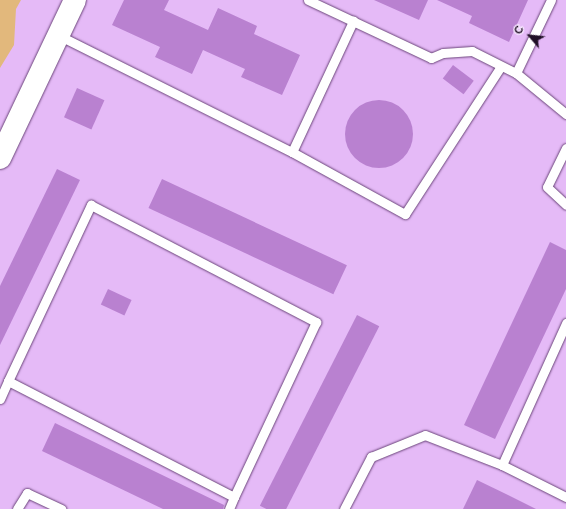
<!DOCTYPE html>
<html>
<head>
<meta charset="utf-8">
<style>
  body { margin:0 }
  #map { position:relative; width:566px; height:509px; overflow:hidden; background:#e5baf7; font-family:Raleway,sans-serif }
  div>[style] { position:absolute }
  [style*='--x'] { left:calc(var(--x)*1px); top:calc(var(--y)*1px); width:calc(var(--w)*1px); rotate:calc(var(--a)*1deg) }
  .green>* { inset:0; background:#e2b87c }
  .building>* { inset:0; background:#b981d0; transform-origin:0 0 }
  .round { border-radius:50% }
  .roads { filter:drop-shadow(0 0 1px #6b457a) drop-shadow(0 0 1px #6b457a) }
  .service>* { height:9px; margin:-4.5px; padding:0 4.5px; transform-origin:4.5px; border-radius:4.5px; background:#fff }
  .tertiary>* { height:22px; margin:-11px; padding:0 11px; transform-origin:11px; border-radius:11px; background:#fff }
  span { translate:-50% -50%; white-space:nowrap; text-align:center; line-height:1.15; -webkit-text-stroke:4px #f7e6ff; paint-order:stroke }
  .north { position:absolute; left:510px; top:16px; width:40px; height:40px; -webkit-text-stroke:3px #f7e6ff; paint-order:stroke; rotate:298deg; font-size:11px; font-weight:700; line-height:16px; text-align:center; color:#201026 }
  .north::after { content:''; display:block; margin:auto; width:14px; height:18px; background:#201026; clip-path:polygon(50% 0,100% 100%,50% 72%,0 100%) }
</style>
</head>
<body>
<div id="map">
  <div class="green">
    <i style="clip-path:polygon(0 0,21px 0,16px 9px,14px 45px,0 68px)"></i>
  </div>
  <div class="building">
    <i style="clip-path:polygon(124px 0,169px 0,164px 10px,208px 30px,218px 8px,257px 26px,254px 34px,300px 55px,282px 95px,241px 77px,245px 69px,203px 50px,192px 74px,155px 57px,160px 47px,112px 25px)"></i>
    <i style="clip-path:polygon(374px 0,428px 0,419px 20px)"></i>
    <i style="clip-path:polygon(437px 0,528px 0,509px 42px,469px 23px,472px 16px)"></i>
    <i style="left:453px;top:65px;width:26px;height:17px;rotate:37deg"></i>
    <i style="left:77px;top:88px;width:30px;height:32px;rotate:24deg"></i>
    <i class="round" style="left:345px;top:100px;width:68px;height:68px"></i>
    <i style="clip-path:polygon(57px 169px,80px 180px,0 345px,0 286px)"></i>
    <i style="left:162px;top:179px;width:204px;height:32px;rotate:25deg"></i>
    <i style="clip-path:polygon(550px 242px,566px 250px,566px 289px,495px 439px,464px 425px)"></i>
    <i style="left:108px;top:289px;width:26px;height:17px;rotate:25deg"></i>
    <i style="left:357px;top:315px;width:25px;height:214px;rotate:27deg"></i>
    <i style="clip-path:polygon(55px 423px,224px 505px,223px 509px,163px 509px,42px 451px)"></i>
    <i style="clip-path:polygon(477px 480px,508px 495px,536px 509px,463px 509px)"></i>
  </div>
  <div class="roads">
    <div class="service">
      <i style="--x:308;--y:0;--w:136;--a:25.2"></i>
      <i style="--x:431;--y:58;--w:13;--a:-23"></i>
      <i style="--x:443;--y:53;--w:29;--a:-4"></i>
      <i style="--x:472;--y:51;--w:49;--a:26.6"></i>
      <i style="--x:516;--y:73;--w:81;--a:-64.4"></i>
      <i style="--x:58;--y:35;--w:262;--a:26.6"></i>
      <i style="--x:292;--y:152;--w:145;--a:-65"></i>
      <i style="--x:516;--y:73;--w:65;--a:39.4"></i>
      <i style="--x:566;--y:148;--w:43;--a:116"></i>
      <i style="--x:547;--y:187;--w:26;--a:43"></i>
      <i style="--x:292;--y:152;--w:129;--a:28.8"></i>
      <i style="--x:405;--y:214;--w:176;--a:-57"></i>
      <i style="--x:91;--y:205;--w:254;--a:27.5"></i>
      <i style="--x:316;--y:322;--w:193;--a:115.1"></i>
      <i style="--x:234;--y:497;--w:254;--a:-152.8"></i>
      <i style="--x:8;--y:381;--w:195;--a:-64.8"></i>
      <i style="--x:0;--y:399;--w:20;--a:-66"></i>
      <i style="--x:502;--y:465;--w:156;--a:-65.7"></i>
      <i style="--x:17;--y:509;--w:19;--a:-58"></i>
      <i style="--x:27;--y:493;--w:38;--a:25"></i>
      <i style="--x:229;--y:509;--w:13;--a:-67"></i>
      <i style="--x:344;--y:509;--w:59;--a:-62.6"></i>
      <i style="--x:371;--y:457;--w:58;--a:-22.2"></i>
      <i style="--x:425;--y:435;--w:83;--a:21.3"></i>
      <i style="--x:502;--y:465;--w:72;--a:26.6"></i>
    </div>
    <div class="tertiary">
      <i style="--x:0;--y:158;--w:175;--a:-64.6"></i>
    </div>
  </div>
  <div class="north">С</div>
</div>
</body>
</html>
